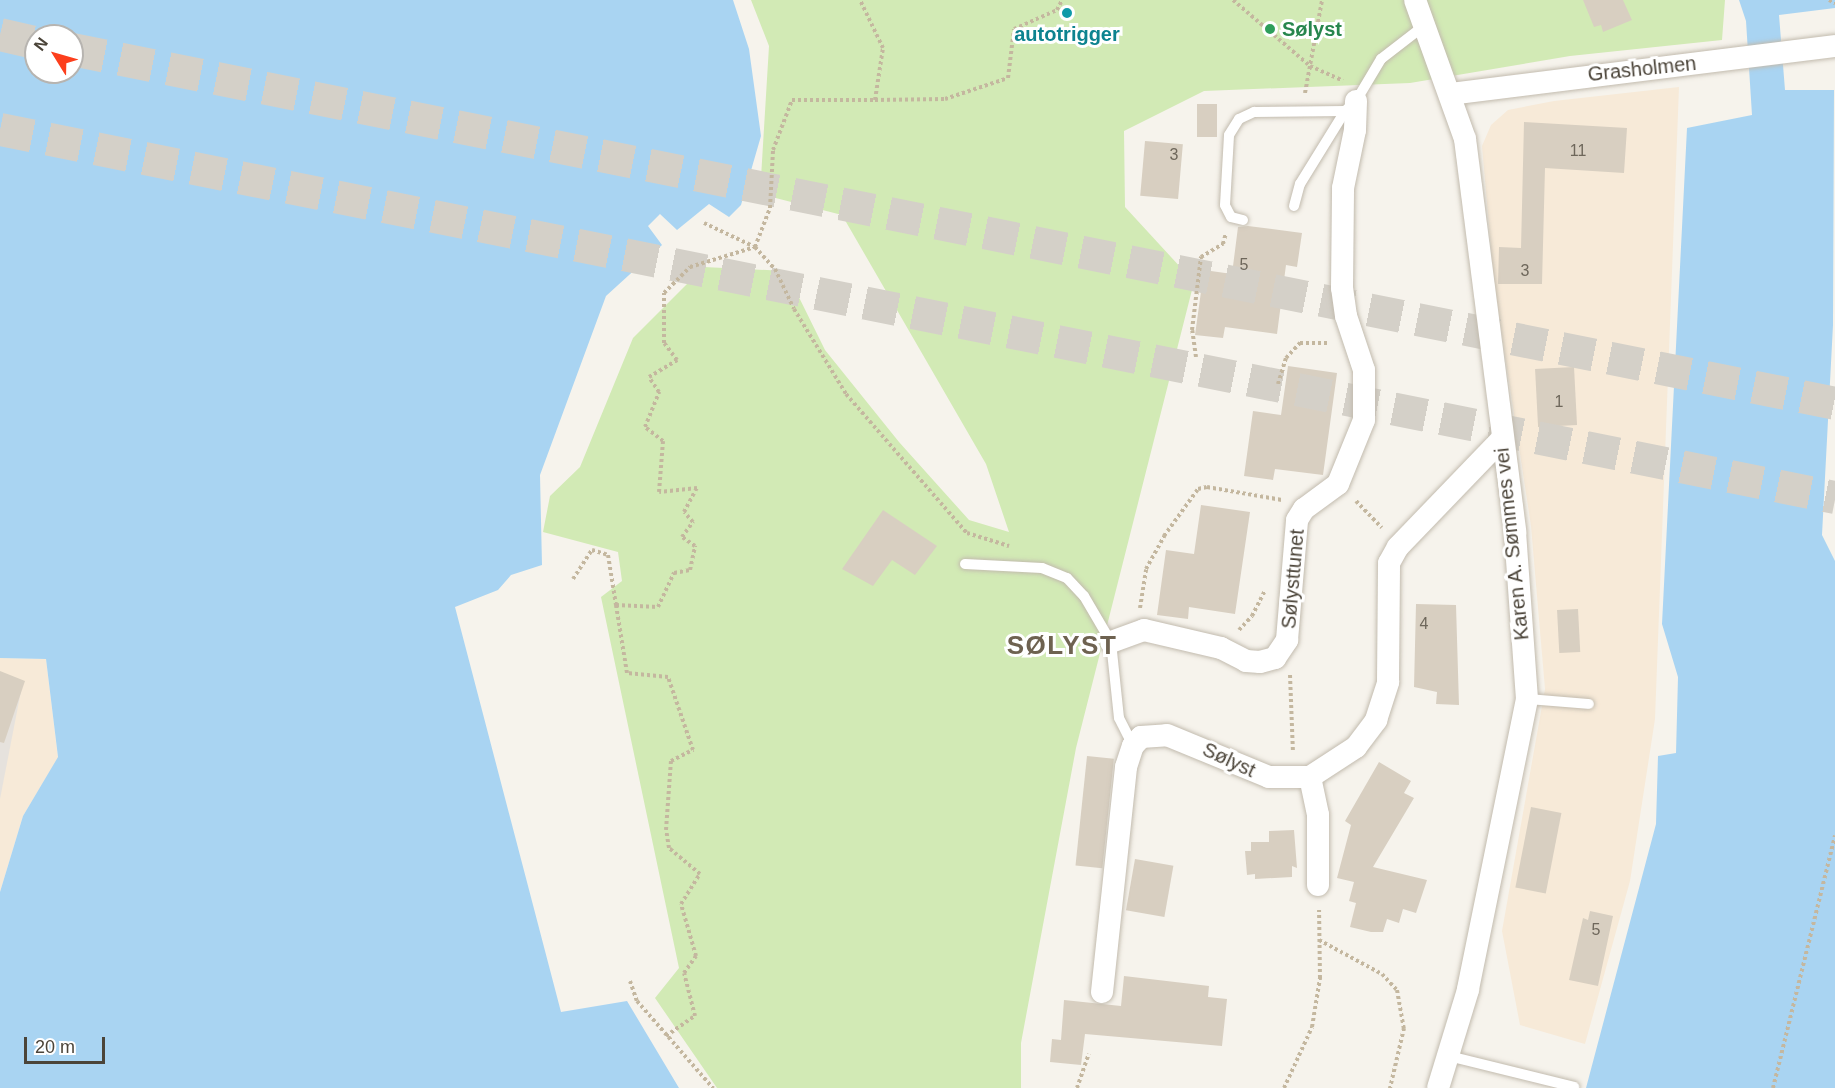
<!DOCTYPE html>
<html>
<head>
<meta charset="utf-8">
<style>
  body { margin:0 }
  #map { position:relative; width:1835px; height:1088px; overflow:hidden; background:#f6f3ec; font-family:Helvetica,sans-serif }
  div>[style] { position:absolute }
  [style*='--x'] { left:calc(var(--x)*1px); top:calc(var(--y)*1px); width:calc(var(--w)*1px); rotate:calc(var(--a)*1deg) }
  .commercial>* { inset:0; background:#f7ead8 }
  .industrial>* { inset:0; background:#e6e2dd }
  .green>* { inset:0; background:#d2eab5 }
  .water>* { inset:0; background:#a9d4f2 }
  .building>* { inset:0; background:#d8cfc1; transform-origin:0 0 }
  .trunk-tunnel>* { height:33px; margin-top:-16.5px; transform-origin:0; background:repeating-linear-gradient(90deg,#d4d0c8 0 33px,transparent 0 49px) }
  .path>* { height:4px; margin-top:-2px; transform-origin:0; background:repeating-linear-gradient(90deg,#c4b79f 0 3px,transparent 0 6px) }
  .roads { filter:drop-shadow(0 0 2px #c2bbae) drop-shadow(0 0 2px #c2bbae) }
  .service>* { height:10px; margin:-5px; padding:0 5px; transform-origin:5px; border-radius:5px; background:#fff }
  .minor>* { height:22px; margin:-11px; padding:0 11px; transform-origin:11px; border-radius:11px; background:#fff }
  .dots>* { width:16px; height:16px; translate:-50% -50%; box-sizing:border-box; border:3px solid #fff; border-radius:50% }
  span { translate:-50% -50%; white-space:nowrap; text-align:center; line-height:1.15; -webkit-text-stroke:6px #fff; paint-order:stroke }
  .number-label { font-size:16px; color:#6e675b }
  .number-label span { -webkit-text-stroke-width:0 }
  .leisure-label { font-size:20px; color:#27864d; font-weight:700 }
  .left { translate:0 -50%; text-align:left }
  .culture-label { font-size:20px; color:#0d838f; font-weight:700 }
  .street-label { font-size:20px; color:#4b4439 }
  .district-label { font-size:26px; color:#6e6250; font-weight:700; letter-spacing:1.5px }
  .north { position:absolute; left:24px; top:24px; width:60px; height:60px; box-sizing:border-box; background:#fff; border:2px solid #b7b4b0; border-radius:50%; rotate:307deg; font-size:16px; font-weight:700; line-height:24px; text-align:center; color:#4b4439 }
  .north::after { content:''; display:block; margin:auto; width:21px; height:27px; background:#fc3f1d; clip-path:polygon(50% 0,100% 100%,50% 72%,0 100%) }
  .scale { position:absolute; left:24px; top:1037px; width:81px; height:27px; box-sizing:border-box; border:3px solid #4b4439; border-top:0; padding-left:8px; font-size:18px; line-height:21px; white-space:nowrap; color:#4b4439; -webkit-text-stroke:4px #fff; paint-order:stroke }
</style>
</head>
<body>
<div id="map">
  <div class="commercial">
    <i style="clip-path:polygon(1679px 87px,1655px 719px,1630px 881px,1585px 1044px,1520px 1025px,1502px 931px,1545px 689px,1531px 526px,1494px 283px,1482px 146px,1491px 125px,1508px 110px,1554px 101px)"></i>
    <i style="clip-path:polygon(0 658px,46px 659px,58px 758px,23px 816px,0 892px)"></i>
  </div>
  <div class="industrial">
    <i style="clip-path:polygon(0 687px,21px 691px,0 799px)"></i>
  </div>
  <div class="green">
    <i style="clip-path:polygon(751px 0,1725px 0,1722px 40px,1570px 56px,1410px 83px,1204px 91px,1124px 131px,1125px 207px,1194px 282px,1076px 748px,1021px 1043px,1021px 1088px,717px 1088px,655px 998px,679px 968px,601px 597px,622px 581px,618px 552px,543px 532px,550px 496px,580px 467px,633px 338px,704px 267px,786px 271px,825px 350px,899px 442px,969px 520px,1009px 532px,986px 464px,842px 215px,760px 194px,769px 46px)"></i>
  </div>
  <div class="water">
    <i style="clip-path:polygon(evenodd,0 0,733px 0,749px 49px,761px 136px,741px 205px,729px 217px,709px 204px,677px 230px,660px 214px,648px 226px,662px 245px,606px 296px,540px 475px,542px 565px,511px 575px,498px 590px,455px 607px,561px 1012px,627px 1001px,679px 1088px,0 1088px,0 892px,23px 816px,58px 757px,46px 659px,0 658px,0 0,36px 36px,72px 36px,72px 72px,36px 72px,36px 36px)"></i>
    <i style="clip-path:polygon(1739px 0,1835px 0,1835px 8px,1779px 15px,1785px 90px,1834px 90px,1833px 325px,1822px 535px,1835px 561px,1835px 1088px,1586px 1088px,1656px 824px,1658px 756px,1676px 753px,1678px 677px,1662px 624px,1687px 128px,1752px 115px,1746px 21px)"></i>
  </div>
  <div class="building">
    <i style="clip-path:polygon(1583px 0,1623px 0,1632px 20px,1603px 32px,1601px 25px,1594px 27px)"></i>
    <i style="left:1197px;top:104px;width:20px;height:33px"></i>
    <i style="clip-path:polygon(1524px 122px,1627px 128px,1624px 173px,1545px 168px,1542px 284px,1498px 284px,1499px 247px,1521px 248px)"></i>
    <i style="left:1145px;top:141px;width:38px;height:55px;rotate:5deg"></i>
    <i style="clip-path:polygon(1248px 226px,1302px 233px,1297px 267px,1286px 265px,1277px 334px,1225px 327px,1223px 338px,1195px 335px,1204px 270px,1232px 274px,1238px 227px)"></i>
    <i style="clip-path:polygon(1288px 366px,1337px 373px,1323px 475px,1275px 469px,1273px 480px,1244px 476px,1253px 411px,1281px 415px)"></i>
    <i style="left:1574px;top:367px;width:58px;height:39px;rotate:87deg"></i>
    <i style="clip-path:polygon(1201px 505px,1250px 512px,1235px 614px,1189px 607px,1188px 619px,1157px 615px,1166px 550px,1194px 554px)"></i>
    <i style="clip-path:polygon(883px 510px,937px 546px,915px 575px,892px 560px,873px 586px,842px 569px)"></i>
    <i style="clip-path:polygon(1416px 604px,1456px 605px,1459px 705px,1436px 704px,1437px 692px,1414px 687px)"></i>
    <i style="left:1578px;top:609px;width:43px;height:21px;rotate:87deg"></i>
    <i style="clip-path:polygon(0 671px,25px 681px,4px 743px,0 742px)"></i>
    <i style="left:1087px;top:756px;width:27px;height:110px;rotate:6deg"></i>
    <i style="clip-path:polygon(1379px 762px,1411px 781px,1404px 793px,1414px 798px,1373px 867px,1427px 880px,1416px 913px,1403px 909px,1399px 923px,1387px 919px,1383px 932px,1371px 932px,1350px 927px,1356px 903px,1349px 901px,1354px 882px,1337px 878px,1351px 825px,1345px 821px)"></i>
    <i style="left:1531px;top:807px;width:31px;height:82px;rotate:11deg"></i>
    <i style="clip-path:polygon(1294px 830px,1297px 868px,1292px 866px,1292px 877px,1255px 879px,1255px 874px,1247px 875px,1245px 851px,1251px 851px,1251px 842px,1269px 842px,1269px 831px)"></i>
    <i style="left:1135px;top:859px;width:39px;height:52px;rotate:10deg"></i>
    <i style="clip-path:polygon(1590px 911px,1613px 916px,1598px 986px,1569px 980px,1583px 918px,1588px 920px)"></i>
    <i style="clip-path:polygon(1124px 976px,1209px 986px,1208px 997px,1227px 999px,1222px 1046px,1085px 1034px,1081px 1065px,1050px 1062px,1052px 1039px,1061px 1040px,1064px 1000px,1121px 1006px)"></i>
  </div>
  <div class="trunk-tunnel">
    <i style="--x:0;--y:34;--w:37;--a:13"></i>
    <i style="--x:72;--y:49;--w:1798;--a:11.35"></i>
    <i style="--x:0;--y:129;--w:1872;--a:11.34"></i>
  </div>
  <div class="path">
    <i style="--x:1233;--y:0;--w:101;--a:40.6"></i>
    <i style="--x:1310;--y:66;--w:36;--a:24"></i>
    <i style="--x:1829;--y:0;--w:7;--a:27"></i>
    <i style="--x:1305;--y:93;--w:95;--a:-79.6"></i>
    <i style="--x:875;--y:100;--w:70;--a:-0.8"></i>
    <i style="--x:945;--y:99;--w:66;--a:-18.4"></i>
    <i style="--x:1008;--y:78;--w:49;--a:-83"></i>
    <i style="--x:1014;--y:29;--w:47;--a:-23.8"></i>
    <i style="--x:1057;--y:10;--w:11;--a:-63"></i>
    <i style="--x:704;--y:223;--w:56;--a:25.2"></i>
    <i style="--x:755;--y:247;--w:30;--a:48"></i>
    <i style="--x:775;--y:269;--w:44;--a:64.6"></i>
    <i style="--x:794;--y:309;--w:100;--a:58.5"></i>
    <i style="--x:846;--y:394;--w:184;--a:49"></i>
    <i style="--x:967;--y:533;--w:44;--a:17.2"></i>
    <i style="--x:1196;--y:357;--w:27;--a:-98"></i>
    <i style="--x:1192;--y:330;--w:74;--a:-83"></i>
    <i style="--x:1201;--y:257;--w:26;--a:-31"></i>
    <i style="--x:1223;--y:244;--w:11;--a:-75"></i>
    <i style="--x:1278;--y:384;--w:27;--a:-73"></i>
    <i style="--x:1286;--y:358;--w:21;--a:-47"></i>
    <i style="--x:1300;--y:343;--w:30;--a:0"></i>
    <i style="--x:1356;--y:501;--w:37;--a:46"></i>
    <i style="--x:573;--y:579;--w:35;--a:-57"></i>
    <i style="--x:592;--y:550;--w:17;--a:17"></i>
    <i style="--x:608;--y:555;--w:51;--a:80.9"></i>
    <i style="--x:1140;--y:608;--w:39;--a:-81"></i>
    <i style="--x:1146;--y:569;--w:38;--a:-61"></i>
    <i style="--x:1164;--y:536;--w:58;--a:-54.1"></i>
    <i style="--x:1198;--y:489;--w:9;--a:-13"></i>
    <i style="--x:1207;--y:487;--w:76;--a:9.8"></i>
    <i style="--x:1239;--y:630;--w:19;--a:-47"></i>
    <i style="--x:1252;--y:616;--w:29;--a:-63"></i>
    <i style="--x:1290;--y:675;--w:78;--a:87.8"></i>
    <i style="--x:1319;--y:940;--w:72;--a:28.4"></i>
    <i style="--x:1382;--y:974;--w:22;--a:47"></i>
    <i style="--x:1397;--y:990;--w:39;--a:80"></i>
    <i style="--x:1404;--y:1028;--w:62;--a:103.1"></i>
    <i style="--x:630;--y:981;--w:21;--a:71"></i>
    <i style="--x:637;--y:1001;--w:116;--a:48.9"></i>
    <i style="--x:666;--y:1036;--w:35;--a:-35"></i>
    <i style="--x:695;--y:1016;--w:44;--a:-104.3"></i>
    <i style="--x:684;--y:973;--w:21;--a:-55"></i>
    <i style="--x:696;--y:956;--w:54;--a:-106.1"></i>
    <i style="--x:681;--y:904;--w:36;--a:-58"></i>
    <i style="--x:700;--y:874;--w:40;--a:-140"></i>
    <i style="--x:669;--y:848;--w:18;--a:-99"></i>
    <i style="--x:666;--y:830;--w:69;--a:-85.9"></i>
    <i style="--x:671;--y:761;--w:25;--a:-27"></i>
    <i style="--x:693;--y:750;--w:77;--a:-108.9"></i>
    <i style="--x:668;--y:677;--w:41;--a:-174.4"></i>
    <i style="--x:627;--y:673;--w:69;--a:-99.2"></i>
    <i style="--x:616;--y:605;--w:42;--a:2.7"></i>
    <i style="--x:658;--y:607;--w:38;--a:-65"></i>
    <i style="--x:674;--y:573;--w:16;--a:-11"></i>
    <i style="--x:690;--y:570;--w:25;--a:-78"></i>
    <i style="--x:695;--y:546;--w:16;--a:-145"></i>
    <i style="--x:682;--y:537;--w:19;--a:-54"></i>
    <i style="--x:693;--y:522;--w:13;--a:-132"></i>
    <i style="--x:684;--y:512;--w:27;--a:-62"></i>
    <i style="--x:697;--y:488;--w:38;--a:174"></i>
    <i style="--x:659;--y:492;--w:51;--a:-85.5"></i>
    <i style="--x:663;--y:441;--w:23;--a:-142"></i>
    <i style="--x:645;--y:427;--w:38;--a:-68"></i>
    <i style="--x:659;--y:392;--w:18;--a:-124"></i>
    <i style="--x:649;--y:377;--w:33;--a:-31"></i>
    <i style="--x:677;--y:360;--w:21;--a:-127"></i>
    <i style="--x:664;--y:343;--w:50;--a:-90"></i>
    <i style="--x:664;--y:293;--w:37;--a:-45"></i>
    <i style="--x:690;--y:267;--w:68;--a:-17.1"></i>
    <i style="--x:755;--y:247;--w:42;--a:-69"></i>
    <i style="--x:770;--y:208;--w:58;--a:-87"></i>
    <i style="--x:773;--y:150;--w:53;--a:-69.2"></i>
    <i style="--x:792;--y:100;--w:83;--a:0"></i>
    <i style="--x:875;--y:100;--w:53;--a:-81.3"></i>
    <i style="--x:883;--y:48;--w:53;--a:-115.6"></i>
    <i style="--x:1077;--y:1088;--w:36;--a:-71"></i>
    <i style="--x:1284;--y:1088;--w:67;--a:-65.3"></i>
    <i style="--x:1312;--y:1027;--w:50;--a:-80.7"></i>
    <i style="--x:1320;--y:978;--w:68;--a:-90.8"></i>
    <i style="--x:1773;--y:1088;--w:260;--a:-76.2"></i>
  </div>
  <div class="roads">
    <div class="service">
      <i style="--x:1294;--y:206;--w:23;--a:-75"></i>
      <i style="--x:1300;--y:184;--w:86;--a:-58.3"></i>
      <i style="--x:1243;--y:220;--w:12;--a:-166"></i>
      <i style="--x:1231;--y:217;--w:13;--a:-117"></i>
      <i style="--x:1225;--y:205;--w:70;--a:-86.7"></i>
      <i style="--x:1229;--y:135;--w:19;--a:-58"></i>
      <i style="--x:1239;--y:119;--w:17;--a:-25"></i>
      <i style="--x:1254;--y:112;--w:91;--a:-0.6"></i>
      <i style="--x:1345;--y:111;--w:15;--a:-42"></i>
      <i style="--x:1356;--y:101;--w:49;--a:-59.2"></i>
      <i style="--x:1381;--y:59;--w:56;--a:-37.7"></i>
      <i style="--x:965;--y:564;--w:77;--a:3"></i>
      <i style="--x:1042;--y:568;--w:27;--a:22"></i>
      <i style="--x:1067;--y:578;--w:25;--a:47"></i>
      <i style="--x:1084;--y:596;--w:53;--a:59.6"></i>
      <i style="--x:1111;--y:642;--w:76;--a:84"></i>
      <i style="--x:1119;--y:718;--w:31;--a:63"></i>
      <i style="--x:1527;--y:699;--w:62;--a:4.6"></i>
      <i style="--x:1449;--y:1056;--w:129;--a:13.9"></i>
    </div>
    <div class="minor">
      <i style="--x:1415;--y:0;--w:148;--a:70.2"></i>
      <i style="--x:1465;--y:139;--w:396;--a:82.7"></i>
      <i style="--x:1515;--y:532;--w:167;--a:85.9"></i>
      <i style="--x:1527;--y:699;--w:297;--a:101.5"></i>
      <i style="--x:1468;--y:990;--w:102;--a:107"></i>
      <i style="--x:1450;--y:94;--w:388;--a:-7.1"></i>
      <i style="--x:1111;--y:642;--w:35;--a:-20"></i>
      <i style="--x:1144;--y:630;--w:79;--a:13.2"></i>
      <i style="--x:1221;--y:648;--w:28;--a:27"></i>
      <i style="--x:1246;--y:661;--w:14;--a:4"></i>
      <i style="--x:1260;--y:662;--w:16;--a:-15"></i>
      <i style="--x:1275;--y:658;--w:22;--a:-56"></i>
      <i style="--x:1287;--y:640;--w:120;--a:-85.2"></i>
      <i style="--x:1297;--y:520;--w:13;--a:-58"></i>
      <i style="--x:1304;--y:509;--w:42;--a:-36.3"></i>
      <i style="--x:1338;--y:484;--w:69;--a:-67.9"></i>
      <i style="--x:1364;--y:420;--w:50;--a:-90"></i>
      <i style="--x:1364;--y:370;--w:57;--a:-108.4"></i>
      <i style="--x:1346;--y:316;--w:28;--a:-98"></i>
      <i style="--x:1342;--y:288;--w:100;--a:-89.4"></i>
      <i style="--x:1343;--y:188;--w:59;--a:-78.3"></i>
      <i style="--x:1355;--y:130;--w:29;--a:-88"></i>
      <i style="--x:1310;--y:777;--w:39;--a:78"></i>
      <i style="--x:1318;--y:815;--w:70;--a:90"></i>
      <i style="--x:1102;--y:992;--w:226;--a:-83.9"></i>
      <i style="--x:1126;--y:767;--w:22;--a:-72"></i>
      <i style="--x:1133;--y:746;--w:12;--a:-48"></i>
      <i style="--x:1141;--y:737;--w:26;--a:-4"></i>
      <i style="--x:1167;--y:735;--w:110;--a:22.4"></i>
      <i style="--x:1269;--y:777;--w:41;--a:0"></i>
      <i style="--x:1310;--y:777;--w:55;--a:-33.1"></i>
      <i style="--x:1356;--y:747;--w:34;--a:-53"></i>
      <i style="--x:1376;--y:720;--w:40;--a:-72"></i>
      <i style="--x:1388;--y:682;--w:119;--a:-89.5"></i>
      <i style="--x:1389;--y:563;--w:18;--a:-61"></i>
      <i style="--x:1398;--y:547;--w:149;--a:-46.1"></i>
    </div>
  </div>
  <div class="dots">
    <i style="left:1067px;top:13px;background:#0f9aa8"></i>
    <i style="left:1270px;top:29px;background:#2e9e5b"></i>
  </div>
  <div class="number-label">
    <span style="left:1578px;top:151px">11</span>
    <span style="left:1174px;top:155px">3</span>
    <span style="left:1244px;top:265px">5</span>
    <span style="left:1525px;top:271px">3</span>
    <span style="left:1559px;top:402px">1</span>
    <span style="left:1424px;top:624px">4</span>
    <span style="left:1596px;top:930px">5</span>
  </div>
  <div class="leisure-label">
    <span class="left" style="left:1282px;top:29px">Sølyst</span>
  </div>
  <div class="culture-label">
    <span style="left:1067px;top:34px">autotrigger</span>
  </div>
  <div class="street-label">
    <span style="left:1642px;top:69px;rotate:-6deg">Grasholmen</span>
    <span style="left:1512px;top:544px;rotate:-96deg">Karen A. Sømmes vei</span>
    <span style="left:1293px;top:579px;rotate:-85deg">Sølysttunet</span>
    <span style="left:1229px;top:760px;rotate:25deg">Sølyst</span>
  </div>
  <div class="district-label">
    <span style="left:1062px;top:646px">SØLYST</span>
  </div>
  <div class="north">N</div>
  <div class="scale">20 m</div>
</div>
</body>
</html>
